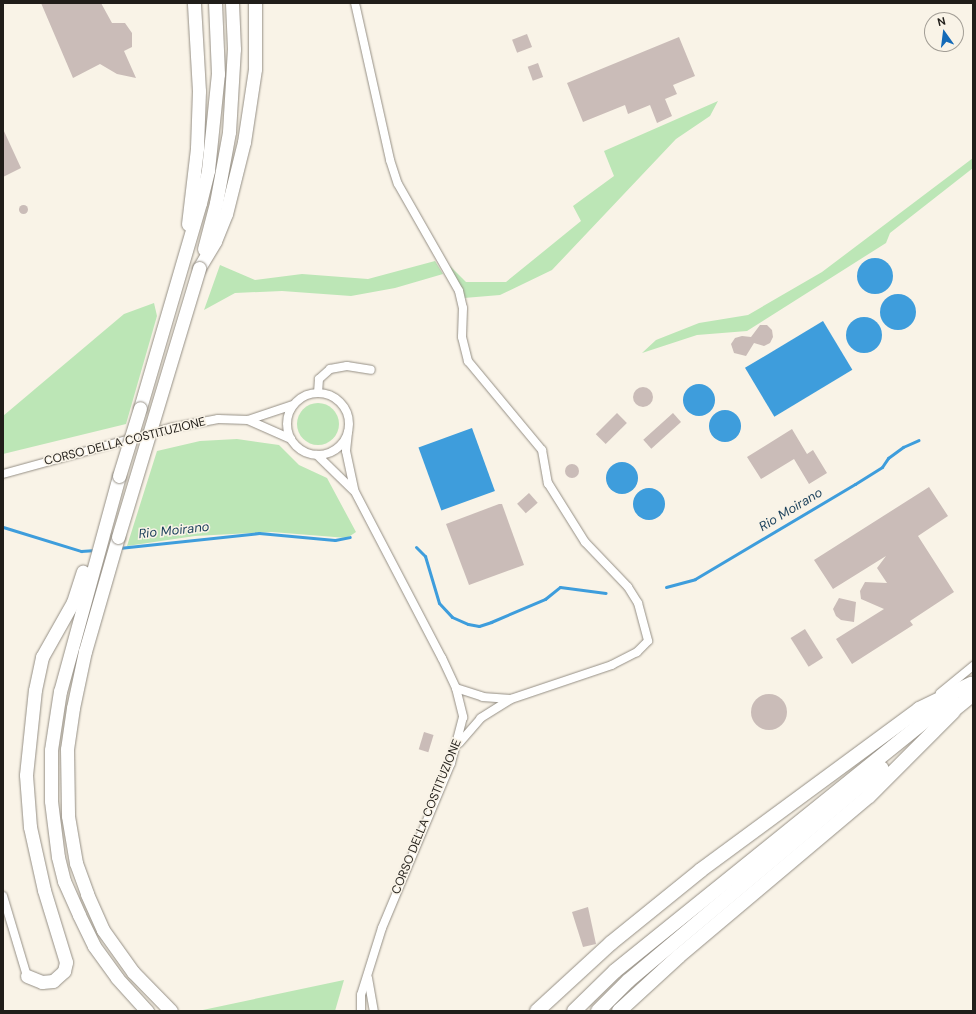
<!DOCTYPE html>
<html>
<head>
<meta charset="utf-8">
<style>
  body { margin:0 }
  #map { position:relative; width:976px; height:1014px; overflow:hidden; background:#f9f3e7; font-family:"DM Sans",sans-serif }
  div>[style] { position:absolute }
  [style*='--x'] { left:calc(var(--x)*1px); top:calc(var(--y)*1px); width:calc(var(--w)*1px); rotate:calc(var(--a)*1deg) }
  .green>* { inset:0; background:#bce6b6 }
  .round { border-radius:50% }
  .water>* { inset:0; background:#3e9ddc; transform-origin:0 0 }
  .stream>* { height:3px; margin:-1.5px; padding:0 1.5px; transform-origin:1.5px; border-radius:1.5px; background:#3e9ddc }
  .building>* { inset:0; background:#cabcb8; transform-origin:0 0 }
  .roads { filter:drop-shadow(0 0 1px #958f85) drop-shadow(0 0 1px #958f85) }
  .minor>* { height:8px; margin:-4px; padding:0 4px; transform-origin:4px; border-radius:4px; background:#fff }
  .minor>.ring { margin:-4px; padding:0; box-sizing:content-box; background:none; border:8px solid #fff; border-radius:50% }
  .primary>* { height:13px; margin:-6.5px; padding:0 6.5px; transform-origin:6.5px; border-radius:6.5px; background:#fff }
  .trunk>* { height:14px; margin:-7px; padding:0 7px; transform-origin:7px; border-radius:7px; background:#fff }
  .bridges { filter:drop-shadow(0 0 1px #958f85) drop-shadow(0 0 1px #958f85) }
  .primary-bridge>* { height:13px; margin:-6.5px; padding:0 6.5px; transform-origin:6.5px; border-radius:6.5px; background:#fff }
  span { translate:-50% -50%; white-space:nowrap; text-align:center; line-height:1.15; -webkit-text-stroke:3px #f9f3e7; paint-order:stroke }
  .street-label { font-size:12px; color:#201d19 }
  .water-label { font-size:13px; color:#193f5a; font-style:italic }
  .frame { position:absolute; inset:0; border:4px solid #201d19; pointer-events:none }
  .north { position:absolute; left:924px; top:12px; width:40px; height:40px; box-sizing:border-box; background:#f9f3e7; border:1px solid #a29d95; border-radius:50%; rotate:346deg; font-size:11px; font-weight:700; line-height:16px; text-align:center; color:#201d19 }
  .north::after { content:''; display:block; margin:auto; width:14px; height:18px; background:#156bb8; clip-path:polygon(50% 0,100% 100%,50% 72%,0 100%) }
</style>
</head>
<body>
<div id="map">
  <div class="green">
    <i style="clip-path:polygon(718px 101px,710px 116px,676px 139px,552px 270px,500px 295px,464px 298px,449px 265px,466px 282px,506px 282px,581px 221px,573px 206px,614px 176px,604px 151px)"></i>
    <i style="clip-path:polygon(973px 158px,973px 168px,890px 233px,886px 243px,747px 331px,697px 335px,642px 353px,656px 340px,699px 323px,748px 315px,822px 272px)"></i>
    <i style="clip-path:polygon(435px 261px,443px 274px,395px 288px,351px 296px,282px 291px,235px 293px,204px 310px,220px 265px,255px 280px,302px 274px,368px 279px)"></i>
    <i style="clip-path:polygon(154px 303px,157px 316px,126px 424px,3px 454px,3px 416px,124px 314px)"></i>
    <i class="round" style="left:297px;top:403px;width:42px;height:42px"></i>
    <i style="clip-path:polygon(237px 439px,279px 445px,299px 465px,327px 478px,356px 532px,347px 538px,272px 532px,195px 536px,127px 546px,157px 451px,200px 441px)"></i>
    <i style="clip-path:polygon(344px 980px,335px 1011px,198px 1011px)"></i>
  </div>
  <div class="water">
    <i class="round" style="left:857px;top:258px;width:36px;height:36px"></i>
    <i class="round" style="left:880px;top:294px;width:36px;height:36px"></i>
    <i class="round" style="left:846px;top:317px;width:36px;height:36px"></i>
    <i style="left:823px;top:321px;width:57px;height:91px;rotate:59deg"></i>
    <i class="round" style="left:683px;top:384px;width:32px;height:32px"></i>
    <i class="round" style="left:709px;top:410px;width:32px;height:32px"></i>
    <i style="left:472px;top:428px;width:67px;height:57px;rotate:70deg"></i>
    <i class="round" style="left:606px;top:462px;width:32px;height:32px"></i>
    <i class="round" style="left:633px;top:488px;width:32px;height:32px"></i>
  </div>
  <div class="stream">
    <i style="--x:3;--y:527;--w:82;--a:17.1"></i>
    <i style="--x:81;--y:551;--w:15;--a:-4"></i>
    <i style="--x:416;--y:547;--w:13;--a:45"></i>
    <i style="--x:425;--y:556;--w:49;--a:73.4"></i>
    <i style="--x:439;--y:603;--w:19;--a:47"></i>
    <i style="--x:452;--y:617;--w:17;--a:24"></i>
    <i style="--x:468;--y:624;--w:11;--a:10"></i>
    <i style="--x:479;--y:626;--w:13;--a:-18"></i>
    <i style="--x:491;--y:622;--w:59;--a:-23.1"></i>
    <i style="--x:545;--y:599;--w:19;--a:-39"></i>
    <i style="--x:560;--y:587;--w:46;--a:7.4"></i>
    <i style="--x:119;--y:548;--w:141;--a:-6.1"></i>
    <i style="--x:259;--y:533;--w:76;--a:5.3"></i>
    <i style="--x:335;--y:540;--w:15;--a:-11"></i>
    <i style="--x:666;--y:587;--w:30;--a:-15"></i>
    <i style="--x:695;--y:579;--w:186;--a:-30.7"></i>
    <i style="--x:855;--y:484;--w:32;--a:-32"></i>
    <i style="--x:882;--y:467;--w:11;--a:-56"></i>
    <i style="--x:888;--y:458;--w:19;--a:-36"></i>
    <i style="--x:903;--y:447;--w:17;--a:-24"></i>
  </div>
  <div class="building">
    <i style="clip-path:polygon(41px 3px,101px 3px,112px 23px,125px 23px,132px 33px,132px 47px,124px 51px,136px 78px,117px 74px,100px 64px,73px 78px)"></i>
    <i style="left:527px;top:34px;width:14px;height:16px;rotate:69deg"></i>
    <i style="clip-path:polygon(679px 37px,695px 76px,673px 85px,677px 94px,665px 99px,672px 116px,657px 123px,650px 105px,628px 114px,625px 105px,583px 122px,567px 83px)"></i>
    <i style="left:538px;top:63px;width:15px;height:11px;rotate:70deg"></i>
    <i style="clip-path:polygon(3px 129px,21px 168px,3px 177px)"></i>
    <i class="round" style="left:18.5px;top:204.5px;width:9px;height:9px"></i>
    <i style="clip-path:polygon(760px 325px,767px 325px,772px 330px,773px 337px,770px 343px,764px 346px,754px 343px,746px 356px,734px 353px,731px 344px,735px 338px,742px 336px,751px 337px)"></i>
    <i class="round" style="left:633px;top:387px;width:20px;height:20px"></i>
    <i style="left:617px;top:413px;width:14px;height:30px;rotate:45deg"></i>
    <i style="left:673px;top:413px;width:12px;height:40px;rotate:48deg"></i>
    <i style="clip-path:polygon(792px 429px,807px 454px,813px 450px,827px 473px,809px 484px,794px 459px,761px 479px,747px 457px)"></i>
    <i class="round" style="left:565px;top:464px;width:14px;height:14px"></i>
    <i style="clip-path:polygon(929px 487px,948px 516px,918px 536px,954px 592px,910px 621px,913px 625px,852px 664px,836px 639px,884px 609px,861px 599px,860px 591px,865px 582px,887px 583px,877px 568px,886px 556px,833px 589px,814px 560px)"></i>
    <i style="left:529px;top:493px;width:13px;height:16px;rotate:48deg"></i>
    <i style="clip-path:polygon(499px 504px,502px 504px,524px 565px,469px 585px,446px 524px)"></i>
    <i style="clip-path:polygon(839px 598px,856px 602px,854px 622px,841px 620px,836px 616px,833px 609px)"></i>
    <i style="left:805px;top:629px;width:34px;height:17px;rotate:58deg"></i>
    <i class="round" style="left:751px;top:694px;width:36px;height:36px"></i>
    <i style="left:424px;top:732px;width:10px;height:18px;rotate:17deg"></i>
    <i style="clip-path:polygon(588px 907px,596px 944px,583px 947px,572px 912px)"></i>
  </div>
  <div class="roads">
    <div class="minor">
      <i style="--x:355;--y:3;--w:161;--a:77.4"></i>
      <i style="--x:390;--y:160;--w:25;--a:72"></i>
      <i style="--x:398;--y:184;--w:123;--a:60.3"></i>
      <i style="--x:459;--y:291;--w:17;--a:77"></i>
      <i style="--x:463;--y:308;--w:29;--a:92"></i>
      <i style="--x:462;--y:337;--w:25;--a:76"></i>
      <i style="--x:468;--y:361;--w:116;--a:50.3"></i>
      <i style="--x:542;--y:450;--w:34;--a:80"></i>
      <i style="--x:548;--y:483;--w:70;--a:57.9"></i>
      <i style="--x:585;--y:542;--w:62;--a:46.3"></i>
      <i style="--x:628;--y:587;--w:19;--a:58"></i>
      <i style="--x:638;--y:603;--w:39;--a:75"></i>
      <i style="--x:648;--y:641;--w:16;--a:135"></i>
      <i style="--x:637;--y:652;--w:28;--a:153"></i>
      <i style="--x:612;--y:665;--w:107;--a:161.4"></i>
      <i style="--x:511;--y:699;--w:36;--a:148"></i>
      <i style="--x:481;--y:718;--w:33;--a:131"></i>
      <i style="--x:318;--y:393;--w:14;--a:-86"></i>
      <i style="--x:319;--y:379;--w:15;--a:-42"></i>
      <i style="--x:330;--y:369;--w:17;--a:-10"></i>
      <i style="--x:347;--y:366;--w:24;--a:9"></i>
      <i class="ring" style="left:287px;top:393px;width:54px;height:54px"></i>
      <i style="--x:248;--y:420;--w:47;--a:23.8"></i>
      <i style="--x:348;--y:432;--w:19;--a:96"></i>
      <i style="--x:346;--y:451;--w:40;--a:78"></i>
      <i style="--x:354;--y:490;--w:190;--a:62.4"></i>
      <i style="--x:442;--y:658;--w:33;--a:65"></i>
      <i style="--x:456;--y:688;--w:30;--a:76"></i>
      <i style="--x:463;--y:717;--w:48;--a:104.6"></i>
      <i style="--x:451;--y:763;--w:179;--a:112.7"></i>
      <i style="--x:382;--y:928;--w:70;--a:107.4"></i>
      <i style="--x:361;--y:995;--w:16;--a:90"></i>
      <i style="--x:317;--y:455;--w:50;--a:44.2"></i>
      <i style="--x:3;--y:474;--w:173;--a:-15.4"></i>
      <i style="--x:170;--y:428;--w:49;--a:-10.6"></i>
      <i style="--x:218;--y:419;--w:30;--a:2"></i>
      <i style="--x:248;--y:420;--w:47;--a:-18.4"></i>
      <i style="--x:456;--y:688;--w:28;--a:18"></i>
      <i style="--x:483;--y:697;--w:27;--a:4"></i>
      <i style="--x:940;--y:693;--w:43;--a:-39.3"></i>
      <i style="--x:3;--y:896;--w:84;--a:73.3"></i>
      <i style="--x:368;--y:978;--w:34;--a:80"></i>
    </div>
    <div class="primary">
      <i style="--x:188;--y:224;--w:77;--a:-83.2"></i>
      <i style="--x:197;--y:148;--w:57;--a:-88"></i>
      <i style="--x:199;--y:91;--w:88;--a:-93.3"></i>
      <i style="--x:204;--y:249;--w:48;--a:-75.4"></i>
      <i style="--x:216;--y:203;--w:72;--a:-79.6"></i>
      <i style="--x:229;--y:132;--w:83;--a:-86.6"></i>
      <i style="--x:234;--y:49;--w:46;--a:-92.5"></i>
      <i style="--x:199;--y:268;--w:31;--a:-59"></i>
      <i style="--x:215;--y:241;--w:29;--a:-68"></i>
      <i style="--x:226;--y:214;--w:74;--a:-76"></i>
      <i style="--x:244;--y:142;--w:74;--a:-81.4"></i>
      <i style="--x:255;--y:69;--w:66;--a:-90"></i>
      <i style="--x:140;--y:408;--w:214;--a:-73.7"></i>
      <i style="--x:200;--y:203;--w:34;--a:-76"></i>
      <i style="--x:208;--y:170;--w:97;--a:-84.1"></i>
      <i style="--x:218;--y:74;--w:71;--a:-92.4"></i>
      <i style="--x:119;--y:476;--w:223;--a:105.3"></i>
      <i style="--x:60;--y:691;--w:60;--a:98.7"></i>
      <i style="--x:51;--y:750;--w:51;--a:90"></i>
      <i style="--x:51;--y:801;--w:56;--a:82.9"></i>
      <i style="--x:58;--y:857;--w:25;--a:76"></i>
      <i style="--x:64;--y:881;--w:37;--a:66"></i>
      <i style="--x:79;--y:915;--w:34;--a:64"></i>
      <i style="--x:94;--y:946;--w:39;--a:54"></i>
      <i style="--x:117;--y:978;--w:45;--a:47.7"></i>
      <i style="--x:118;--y:537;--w:119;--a:106.1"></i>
      <i style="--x:85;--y:651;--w:58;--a:101.9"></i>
      <i style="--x:73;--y:708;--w:41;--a:98.3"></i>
      <i style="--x:67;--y:749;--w:67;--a:89.1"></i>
      <i style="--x:68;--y:816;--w:48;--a:80.3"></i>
      <i style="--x:76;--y:863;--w:33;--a:70"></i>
      <i style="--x:87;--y:894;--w:39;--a:66"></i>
      <i style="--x:103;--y:930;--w:52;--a:54.5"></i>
      <i style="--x:133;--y:972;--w:54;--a:45.7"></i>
      <i style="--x:27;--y:976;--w:16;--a:22"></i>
      <i style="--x:42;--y:982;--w:11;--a:-5"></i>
      <i style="--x:53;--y:981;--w:15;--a:-42"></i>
      <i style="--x:64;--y:971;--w:9;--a:-77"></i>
      <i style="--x:66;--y:962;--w:75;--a:-107"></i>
      <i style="--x:44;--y:890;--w:65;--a:-102.5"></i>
      <i style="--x:30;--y:827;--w:52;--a:-94.4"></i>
      <i style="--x:26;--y:775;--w:85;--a:-84"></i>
      <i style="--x:35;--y:690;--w:34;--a:-78"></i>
      <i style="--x:42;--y:657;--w:63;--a:-60.6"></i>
      <i style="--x:73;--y:602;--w:32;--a:-72"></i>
    </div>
    <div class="trunk">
      <i style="--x:945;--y:717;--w:36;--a:-39"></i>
      <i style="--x:537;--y:1011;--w:100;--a:-42.6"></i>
      <i style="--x:611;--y:943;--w:116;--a:-39"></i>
      <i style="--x:701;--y:870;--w:271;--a:-36.4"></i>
      <i style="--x:919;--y:709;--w:58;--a:-25.7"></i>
      <i style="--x:574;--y:1011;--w:57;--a:-44.3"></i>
      <i style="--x:615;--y:971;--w:432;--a:-38.9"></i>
      <i style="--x:598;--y:1011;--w:42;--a:-45"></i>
      <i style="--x:628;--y:981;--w:331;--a:-40"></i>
      <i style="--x:619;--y:1011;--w:81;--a:-42.5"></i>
      <i style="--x:679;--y:956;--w:248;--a:-40.1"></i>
      <i style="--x:869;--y:796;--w:119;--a:-45"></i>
    </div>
  </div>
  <div class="bridges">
    <div class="primary-bridge">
      <i style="--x:119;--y:476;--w:71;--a:-72.8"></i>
      <i style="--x:118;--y:537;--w:281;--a:-73.2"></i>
    </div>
  </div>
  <div class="street-label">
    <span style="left:125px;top:442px;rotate:-14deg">CORSO DELLA COSTITUZIONE</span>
    <span style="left:427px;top:817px;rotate:-68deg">CORSO DELLA COSTITUZIONE</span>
  </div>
  <div class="water-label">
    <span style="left:791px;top:510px;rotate:-31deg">Rio Moirano</span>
    <span style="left:174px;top:531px;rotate:-6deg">Rio Moirano</span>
  </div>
  <div class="frame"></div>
  <div class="north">N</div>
</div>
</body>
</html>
